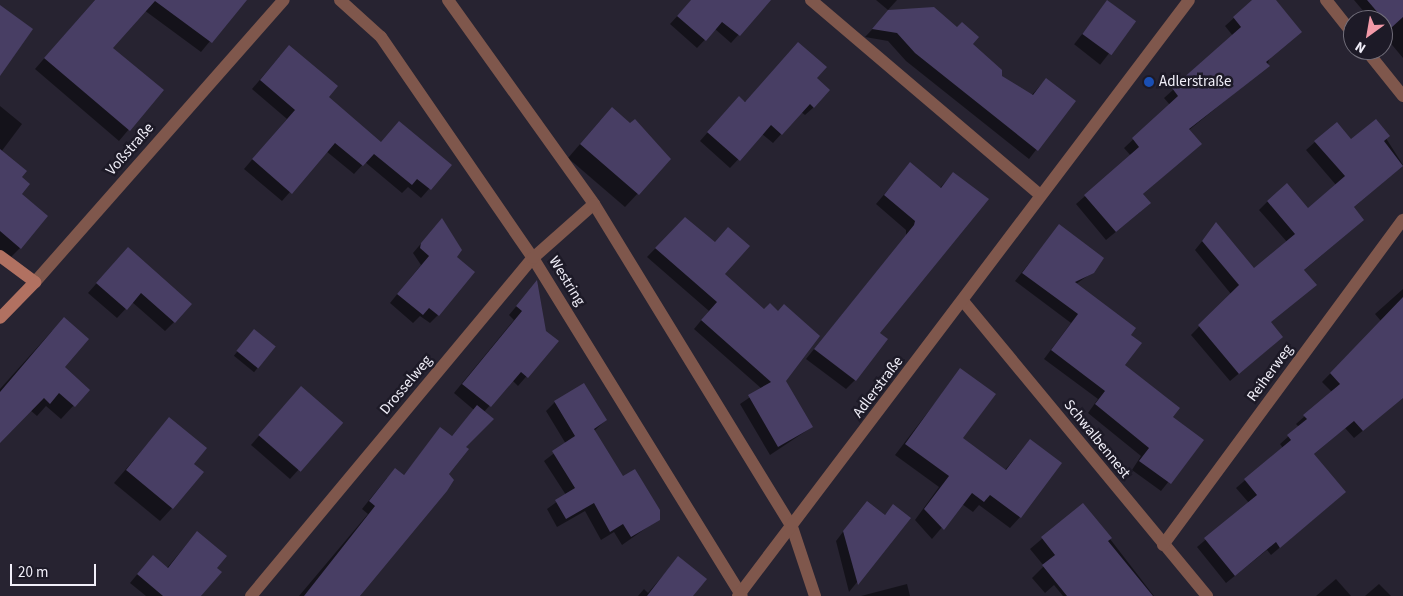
<!DOCTYPE html>
<html>
<head>
<meta charset="utf-8">
<style>
  body { margin:0 }
  #map { position:relative; width:1403px; height:596px; overflow:hidden; background:#272331; font-family:"Source Sans 3",sans-serif }
  div>[style] { position:absolute }
  [style*='--x'] { left:calc(var(--x)*1px); top:calc(var(--y)*1px); width:calc(var(--w)*1px); rotate:calc(var(--a)*1deg) }
  .shadow>* { inset:0; background:#0007; transform-origin:0 0 }
  .building>* { inset:0; background:#483e64; transform-origin:0 0 }
  .street>* { height:12px; margin:-6px; padding:0 6px; transform-origin:6px; border-radius:6px; background:#7f574c }
  .secondary>* { height:12px; margin:-6px; padding:0 6px; transform-origin:6px; border-radius:6px; background:#b17161 }
  .dots>* { width:14px; height:14px; translate:-50% -50%; box-sizing:border-box; border:2px solid #1d1a27; border-radius:50% }
  span { translate:-50% -50%; white-space:nowrap; text-align:center; line-height:1.15; -webkit-text-stroke:5px #1d1a27; paint-order:stroke }
  .poi-label { font-size:15px; color:#f1eff9 }
  .left { translate:0 -50%; text-align:left }
  .street-label { font-size:15px; color:#f1eff9 }
  .north { position:absolute; left:1343px; top:10px; width:50px; height:50px; box-sizing:border-box; background:#1d1a27; border:1px solid #726f7b; border-radius:50%; rotate:212deg; font-size:14px; font-weight:700; line-height:20px; text-align:center; color:#f1eff9 }
  .north::after { content:''; display:block; margin:auto; width:18px; height:22px; background:#f39aa8; clip-path:polygon(50% 0,100% 100%,50% 72%,0 100%) }
  .scale { position:absolute; left:10px; top:564px; width:86px; height:22px; box-sizing:border-box; border:2px solid #f1eff9; border-top:0; padding-left:6px; font-size:15px; line-height:18px; white-space:nowrap; color:#f1eff9; -webkit-text-stroke:4px #1d1a27; paint-order:stroke }
</style>
</head>
<body>
<div id="map">
  <div class="shadow">
    <i style="clip-path:polygon(95px 0,244px 0,201px 52px,144px 10px,111px 48px,162px 90px,119px 141px,35px 69px)"></i>
    <i style="clip-path:polygon(692px 0,762px 0,766px 4px,731px 43px,715px 29px,697px 48px,670px 24px)"></i>
    <i style="clip-path:polygon(876px 0,897px 0,888px 10px)"></i>
    <i style="clip-path:polygon(1254px 0,1274px 0,1268px 66px,1189px 130px,1200px 144px,1142px 195px,1140px 212px,1106px 240px,1076px 204px,1131px 156px,1124px 148px,1170px 105px,1164px 98px,1233px 36px,1225px 26px)"></i>
    <i style="clip-path:polygon(1354px 0,1403px 0,1403px 58px,1383px 34px,1383px 20px,1371px 20px)"></i>
    <i style="left:1108px;top:1px;width:33px;height:55px;rotate:38deg"></i>
    <i style="clip-path:polygon(883px 18px,971px 44px,1001px 77px,1031px 96px,1046px 79px,1074px 101px,1029px 159px,906px 61px,888px 41px,865px 37px)"></i>
    <i style="clip-path:polygon(280px 56px,381px 143px,399px 122px,450px 165px,421px 198px,408px 187px,402px 193px,365px 162px,354px 174px,326px 151px,282px 201px,244px 169px,287px 119px,252px 89px)"></i>
    <i style="clip-path:polygon(815px 78px,814px 107px,805px 115px,801px 112px,773px 143px,762px 134px,730px 168px,700px 141px,731px 106px)"></i>
    <i style="clip-path:polygon(0 106px,22px 124px,1px 152px,20px 194px,20px 248px,8px 260px,0 254px)"></i>
    <i style="clip-path:polygon(600px 121px,670px 159px,625px 207px,568px 158px)"></i>
    <i style="clip-path:polygon(1375px 121px,1403px 165px,1353px 208px,1354px 228px,1303px 271px,1270px 323px,1273px 345px,1230px 381px,1191px 335px,1231px 294px,1195px 250px,1216px 224px,1254px 270px,1287px 242px,1259px 210px,1268px 201px,1308px 209px,1336px 185px,1306px 150px,1315px 142px,1351px 140px)"></i>
    <i style="clip-path:polygon(910px 164px,940px 188px,953px 173px,855px 380px,846px 389px,806px 359px,906px 236px,906px 230px,876px 204px)"></i>
    <i style="clip-path:polygon(685px 218px,812px 427px,770px 455px,740px 404px,762px 389px,694px 329px,709px 311px,647px 257px)"></i>
    <i style="clip-path:polygon(441px 220px,455px 257px,438px 315px,430px 323px,420px 316px,413px 323px,390px 303px,421px 265px,413px 253px)"></i>
    <i style="clip-path:polygon(1059px 226px,1093px 272px,1076px 284px,1129px 335px,1124px 366px,1171px 417px,1202px 440px,1161px 491px,1132px 470px,1141px 456px,1088px 413px,1098px 399px,1044px 359px,1071px 323px,1015px 281px)"></i>
    <i style="clip-path:polygon(119px 258px,174px 322px,165px 331px,132px 302px,117px 318px,88px 293px)"></i>
    <i style="clip-path:polygon(536px 283px,545px 331px,557px 341px,518px 386px,512px 380px,484px 412px,448px 474px,360px 596px,299px 596px,368px 514px,362px 509px,387px 478px,403px 476px,441px 429px,451px 437px,474px 410px,454px 393px,514px 320px,509px 315px)"></i>
    <i style="clip-path:polygon(1403px 289px,1403px 384px,1372px 423px,1354px 438px,1345px 428px,1313px 455px,1336px 500px,1271px 555px,1267px 550px,1226px 583px,1197px 547px,1249px 503px,1236px 488px,1283px 448px,1280px 444px,1299px 427px,1296px 424px,1332px 392px,1322px 382px,1381px 321px,1375px 314px)"></i>
    <i style="clip-path:polygon(52px 331px,63px 367px,88px 390px,61px 419px,46px 406px,37px 416px,30px 410px,0 441px,0 389px)"></i>
    <i style="left:254px;top:331px;width:26px;height:32px;rotate:39deg"></i>
    <i style="clip-path:polygon(961px 369px,961px 439px,1005px 470px,1030px 440px,1020px 517px,1010px 528px,979px 505px,973px 512px,962px 504px,932px 539px,915px 520px,939px 487px,895px 455px)"></i>
    <i style="clip-path:polygon(293px 397px,341px 423px,290px 479px,251px 445px)"></i>
    <i style="clip-path:polygon(555px 402px,606px 420px,594px 431px,622px 478px,659px 519px,622px 545px,614px 532px,601px 540px,585px 511px,557px 527px,547px 509px,566px 495px,544px 461px,566px 444px,546px 411px)"></i>
    <i style="clip-path:polygon(170px 418px,192px 464px,172px 508px,160px 521px,114px 483px)"></i>
    <i style="clip-path:polygon(1083px 504px,1154px 596px,1063px 596px,1054px 585px,1045px 593px,1032px 578px,1044px 566px,1030px 549px)"></i>
    <i style="clip-path:polygon(893px 506px,909px 518px,849px 592px,836px 541px,859px 511px,884px 516px)"></i>
    <i style="clip-path:polygon(197px 532px,215px 568px,201px 596px,146px 596px,130px 583px,145px 565px,167px 568px)"></i>
    <i style="clip-path:polygon(678px 558px,691px 596px,638px 596px,644px 589px,648px 593px)"></i>
    <i style="clip-path:polygon(1336px 579px,1351px 596px,1316px 596px)"></i>
    <i style="clip-path:polygon(907px 584px,910px 596px,861px 596px)"></i>
    <i style="clip-path:polygon(1379px 584px,1391px 596px,1365px 596px)"></i>
  </div>
  <div class="building">
    <i style="clip-path:polygon(95px 0,247px 0,212px 43px,155px 1px,113px 48px,164px 90px,130px 131px,44px 58px)"></i>
    <i style="clip-path:polygon(691px 0,771px 0,740px 36px,722px 22px,706px 41px,677px 16px)"></i>
    <i style="left:1107px;top:0;width:36px;height:42px;rotate:36deg"></i>
    <i style="clip-path:polygon(1252px 0,1276px 0,1302px 32px,1266px 62px,1270px 66px,1189px 129px,1202px 144px,1143px 194px,1151px 203px,1116px 232px,1084px 195px,1139px 147px,1132px 138px,1178px 96px,1172px 88px,1241px 27px,1233px 17px)"></i>
    <i style="clip-path:polygon(1367px 0,1403px 0,1403px 17px,1391px 28px)"></i>
    <i style="clip-path:polygon(0 5px,33px 29px,0 76px)"></i>
    <i style="clip-path:polygon(934px 7px,957px 27px,962px 22px,979px 37px,973px 44px,1002px 70px,1002px 76px,1033px 95px,1046px 78px,1076px 101px,1038px 151px,915px 53px,897px 33px,872px 29px,888px 10px)"></i>
    <i style="clip-path:polygon(798px 42px,827px 67px,817px 78px,830px 90px,814px 108px,810px 104px,782px 135px,771px 125px,740px 161px,707px 132px,739px 96px,745px 102px)"></i>
    <i style="clip-path:polygon(289px 45px,338px 86px,329px 97px,381px 142px,399px 121px,452px 165px,431px 190px,417px 179px,412px 185px,374px 154px,363px 166px,335px 143px,292px 194px,252px 159px,295px 110px,260px 80px)"></i>
    <i style="clip-path:polygon(612px 107px,630px 123px,635px 119px,671px 159px,639px 195px,580px 144px)"></i>
    <i style="clip-path:polygon(1376px 119px,1390px 136px,1384px 141px,1403px 166px,1354px 207px,1364px 220px,1304px 270px,1317px 285px,1271px 322px,1283px 337px,1239px 374px,1198px 325px,1239px 285px,1202px 241px,1216px 222px,1254px 268px,1295px 234px,1267px 201px,1287px 183px,1308px 208px,1345px 176px,1314px 141px,1337px 122px,1351px 139px)"></i>
    <i style="clip-path:polygon(0 149px,27px 171px,22px 177px,30px 184px,22px 194px,48px 216px,21px 249px,0 231px)"></i>
    <i style="clip-path:polygon(910px 162px,941px 188px,953px 172px,989px 199px,880px 333px,888px 339px,856px 381px,814px 349px,914px 225px,915px 221px,884px 195px)"></i>
    <i style="clip-path:polygon(685px 217px,715px 242px,728px 227px,750px 246px,725px 274px,764px 309px,770px 303px,778px 311px,784px 304px,820px 336px,786px 381px,813px 427px,778px 447px,748px 395px,771px 382px,701px 320px,717px 302px,655px 248px)"></i>
    <i style="clip-path:polygon(442px 218px,462px 250px,457px 257px,475px 272px,439px 316px,429px 308px,423px 315px,397px 294px,429px 256px,420px 248px,421px 243px)"></i>
    <i style="clip-path:polygon(1059px 224px,1104px 258px,1094px 273px,1075px 282px,1136px 328px,1131px 335px,1142px 343px,1125px 365px,1180px 408px,1173px 417px,1204px 440px,1171px 484px,1139px 461px,1149px 448px,1095px 404px,1105px 391px,1051px 350px,1078px 314px,1022px 273px)"></i>
    <i style="clip-path:polygon(128px 247px,192px 304px,175px 323px,141px 293px,127px 310px,96px 283px)"></i>
    <i style="clip-path:polygon(537px 280px,546px 331px,559px 341px,528px 378px,521px 372px,491px 407px,462px 384px,522px 311px,516px 306px)"></i>
    <i style="clip-path:polygon(1403px 297px,1403px 398px,1363px 431px,1354px 421px,1314px 454px,1346px 492px,1280px 548px,1276px 542px,1235px 576px,1204px 538px,1257px 495px,1244px 479px,1291px 440px,1287px 435px,1307px 419px,1303px 415px,1340px 384px,1330px 373px)"></i>
    <i style="clip-path:polygon(64px 317px,89px 339px,65px 367px,90px 390px,75px 407px,59px 393px,50px 404px,44px 398px,0 443px,0 392px)"></i>
    <i style="left:254px;top:329px;width:28px;height:28px;rotate:39deg"></i>
    <i style="clip-path:polygon(960px 368px,996px 394px,963px 438px,1006px 470px,1030px 439px,1062px 463px,1021px 518px,990px 495px,984px 502px,972px 493px,944px 530px,924px 509px,949px 476px,905px 444px)"></i>
    <i style="clip-path:polygon(584px 383px,607px 420px,594px 429px,623px 476px,635px 469px,660px 510px,660px 520px,631px 537px,623px 524px,610px 532px,594px 503px,566px 519px,555px 500px,575px 488px,552px 451px,575px 436px,554px 401px)"></i>
    <i style="left:301px;top:386px;width:56px;height:65px;rotate:41deg"></i>
    <i style="clip-path:polygon(477px 405px,494px 419px,466px 447px,469px 449px,449px 474px,454px 480px,447px 491px,360px 596px,304px 596px,375px 506px,369px 501px,395px 468px,404px 475px,440px 427px,452px 436px)"></i>
    <i style="clip-path:polygon(169px 417px,207px 448px,194px 464px,204px 472px,173px 509px,126px 470px)"></i>
    <i style="clip-path:polygon(867px 501px,885px 515px,893px 504px,911px 518px,858px 585px,843px 531px)"></i>
    <i style="clip-path:polygon(1083px 503px,1112px 538px,1108px 541px,1153px 596px,1067px 596px,1042px 565px,1055px 555px,1041px 537px)"></i>
    <i style="clip-path:polygon(197px 531px,227px 556px,217px 568px,222px 572px,201px 596px,163px 596px,137px 574px,153px 555px,168px 568px)"></i>
    <i style="clip-path:polygon(678px 556px,707px 579px,693px 596px,647px 596px)"></i>
  </div>
  <div class="street">
    <i style="--x:340;--y:0;--w:55;--a:42.1"></i>
    <i style="--x:381;--y:37;--w:268;--a:55.5"></i>
    <i style="--x:533;--y:258;--w:397;--a:58.3"></i>
    <i style="--x:448;--y:0;--w:251;--a:54.4"></i>
    <i style="--x:594;--y:204;--w:379;--a:58.5"></i>
    <i style="--x:792;--y:527;--w:73;--a:71.6"></i>
    <i style="--x:811;--y:0;--w:299;--a:40.4"></i>
    <i style="--x:1326;--y:0;--w:43;--a:51.5"></i>
    <i style="--x:1366;--y:50;--w:59;--a:51.2"></i>
    <i style="--x:35;--y:282;--w:376;--a:-48.6"></i>
    <i style="--x:963;--y:301;--w:383;--a:50.4"></i>
    <i style="--x:1163;--y:545;--w:404;--a:-53.6"></i>
    <i style="--x:251;--y:596;--w:440;--a:-50.2"></i>
    <i style="--x:533;--y:258;--w:81;--a:-41.5"></i>
    <i style="--x:738;--y:596;--w:747;--a:-52.88"></i>
  </div>
  <div class="secondary">
    <i style="--x:0;--y:256;--w:44;--a:36.6"></i>
    <i style="--x:35;--y:282;--w:50;--a:134.2"></i>
  </div>
  <div class="dots">
    <i style="left:1149px;top:82px;background:#1a4fb4"></i>
  </div>
  <div class="poi-label">
    <span class="left" style="left:1159px;top:82px">Adlerstraße</span>
  </div>
  <div class="street-label">
    <span style="left:130px;top:149px;rotate:-49deg">Voßstraße</span>
    <span style="left:567px;top:281px;rotate:58deg">Westring</span>
    <span style="left:1270px;top:373px;rotate:-54deg">Reiherweg</span>
    <span style="left:406px;top:385px;rotate:-50deg">Drosselweg</span>
    <span style="left:878px;top:387px;rotate:-53deg">Adlerstraße</span>
    <span style="left:1097px;top:439px;rotate:51deg">Schwalbennest</span>
  </div>
  <div class="north">N</div>
  <div class="scale">20 m</div>
</div>
</body>
</html>
